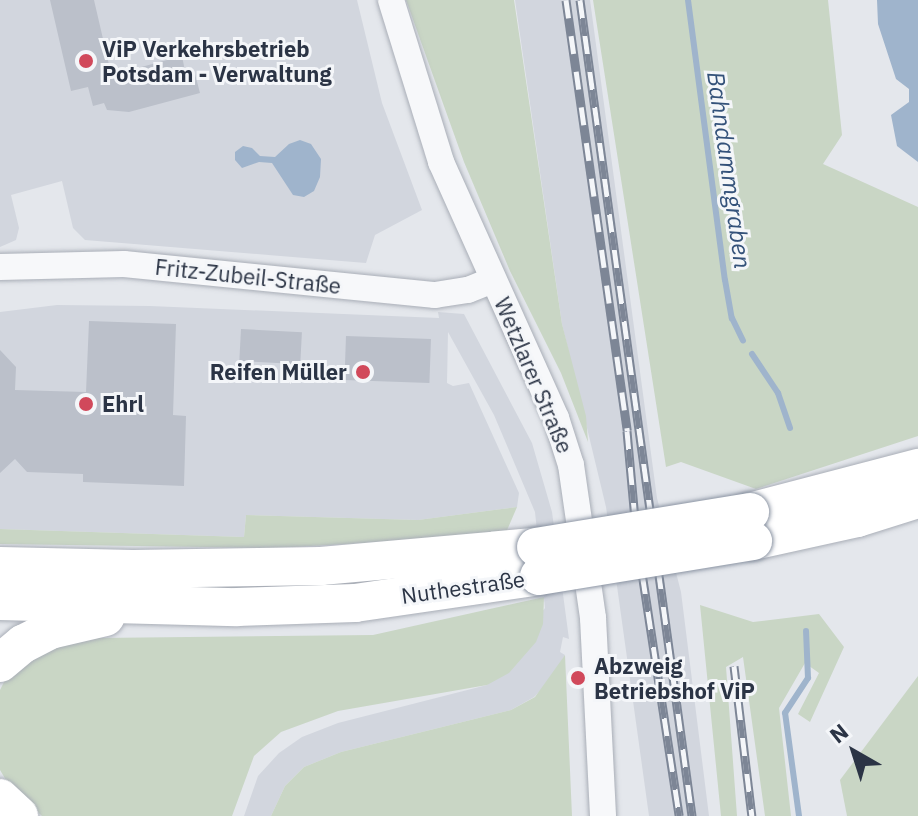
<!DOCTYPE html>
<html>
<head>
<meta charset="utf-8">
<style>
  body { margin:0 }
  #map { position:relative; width:918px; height:816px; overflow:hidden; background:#e4e7ec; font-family:"IBM Plex Sans",sans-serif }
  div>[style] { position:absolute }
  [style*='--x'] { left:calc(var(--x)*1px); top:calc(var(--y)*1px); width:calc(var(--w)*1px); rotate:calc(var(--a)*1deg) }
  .built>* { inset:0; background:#d2d6de }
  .green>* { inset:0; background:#c9d6c5 }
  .water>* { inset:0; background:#9fb4cc }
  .stream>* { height:6px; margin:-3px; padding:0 3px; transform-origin:3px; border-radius:3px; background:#9fb4cc }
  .building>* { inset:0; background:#bbc0ca; transform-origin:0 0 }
  .roads { filter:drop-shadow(0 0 2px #a9aeb7) drop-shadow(0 0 2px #a9aeb7) }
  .minor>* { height:26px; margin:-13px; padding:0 13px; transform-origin:13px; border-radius:13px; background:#f7f8fa }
  .highway>* { height:38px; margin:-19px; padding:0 19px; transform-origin:19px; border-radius:19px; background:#fff }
  .rail>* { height:9px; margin-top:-4.5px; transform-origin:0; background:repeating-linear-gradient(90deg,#f4f6f9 0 18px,#7d8696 0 36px); box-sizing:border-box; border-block:2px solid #7d8696 }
  .bridges { filter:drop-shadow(0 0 2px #8b94a3) drop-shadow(0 0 2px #8b94a3) }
  .highway-bridge>* { height:38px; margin:-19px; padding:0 19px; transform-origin:19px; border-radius:19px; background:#fff }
  .dots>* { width:22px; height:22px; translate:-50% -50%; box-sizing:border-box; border:4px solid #f4f6f9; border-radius:50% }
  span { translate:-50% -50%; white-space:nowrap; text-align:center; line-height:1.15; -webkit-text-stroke:6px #f4f6f9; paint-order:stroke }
  .poi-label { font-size:22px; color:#2b3445; font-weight:700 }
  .left { translate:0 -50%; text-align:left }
  .right { translate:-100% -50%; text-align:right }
  .street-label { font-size:22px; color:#2b3445 }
  .water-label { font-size:24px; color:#34527a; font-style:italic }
  .north { position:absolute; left:814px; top:712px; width:80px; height:80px; -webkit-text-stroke:6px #f4f6f9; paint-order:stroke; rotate:321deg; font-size:22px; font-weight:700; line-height:32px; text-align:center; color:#2b3445 }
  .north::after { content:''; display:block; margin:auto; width:28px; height:36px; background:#2b3445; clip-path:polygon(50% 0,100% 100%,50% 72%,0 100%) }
</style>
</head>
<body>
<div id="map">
  <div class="built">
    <i style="clip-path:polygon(0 0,357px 0,382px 103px,422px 210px,375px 235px,366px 263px,85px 240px,73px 228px,62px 181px,11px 195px,19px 228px,16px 240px,0 247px)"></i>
    <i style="clip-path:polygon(515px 0,590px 0,657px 498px,681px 592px,709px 816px,649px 816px,606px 507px,562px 324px)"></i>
    <i style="clip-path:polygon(57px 305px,150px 306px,439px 318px,438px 312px,464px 314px,532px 443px,552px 512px,569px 639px,563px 637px,560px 652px,565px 655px,548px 683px,534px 697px,511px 710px,341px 752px,304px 767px,285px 786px,271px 816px,244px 816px,258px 776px,279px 753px,302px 737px,338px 723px,487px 685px,545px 608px,535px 512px,494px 415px,448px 332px,447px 383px,453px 386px,469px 383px,519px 493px,517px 507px,418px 520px,246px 515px,244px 537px,0 529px,0 312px)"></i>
  </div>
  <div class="green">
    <i style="clip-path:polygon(406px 0,514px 0,562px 324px,586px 416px,588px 442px,561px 373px,510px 271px,464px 162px)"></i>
    <i style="clip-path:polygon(593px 0,828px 0,842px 135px,823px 164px,918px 207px,918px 436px,756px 489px,681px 462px,666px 467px)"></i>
    <i style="clip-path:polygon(517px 507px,505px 535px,275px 548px,0 544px,0 529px,244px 537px,246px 515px,418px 520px)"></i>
    <i style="clip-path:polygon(544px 597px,543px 624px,536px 642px,509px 673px,487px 685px,338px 711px,281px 732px,254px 756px,232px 816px,42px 816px,9px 785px,0 770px,0 690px,6px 678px,37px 652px,98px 638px,373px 635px)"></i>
    <i style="clip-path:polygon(700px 605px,753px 622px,819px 614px,844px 647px,810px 722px,798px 714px,819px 673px,805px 663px,779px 708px,791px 816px,765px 816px,743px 657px,726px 667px,737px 816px,721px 816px)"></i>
    <i style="clip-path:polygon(565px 655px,572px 816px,271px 816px,285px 786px,304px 767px,341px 752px,511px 710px,535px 697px)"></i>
    <i style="clip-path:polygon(918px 676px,918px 816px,847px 816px,840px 780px)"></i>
  </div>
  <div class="water">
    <i style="clip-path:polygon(877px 0,918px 0,918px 162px,897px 146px,891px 115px,909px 102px,909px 89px,896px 79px,878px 24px)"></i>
    <i style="clip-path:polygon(300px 140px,311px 144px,321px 159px,320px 177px,314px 191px,304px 197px,293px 195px,272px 163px,259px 162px,242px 168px,235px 160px,235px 152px,243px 146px,252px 148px,260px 156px,275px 157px,289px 144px)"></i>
  </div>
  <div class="stream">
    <i style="--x:688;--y:0;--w:282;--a:82.5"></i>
    <i style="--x:725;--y:280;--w:39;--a:80"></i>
    <i style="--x:732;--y:318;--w:25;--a:64"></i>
    <i style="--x:752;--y:354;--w:47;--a:56.3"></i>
    <i style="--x:778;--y:393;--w:37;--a:71"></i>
    <i style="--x:799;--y:816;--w:104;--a:-97.7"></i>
    <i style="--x:785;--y:713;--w:42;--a:-56.7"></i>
    <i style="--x:808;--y:678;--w:47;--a:-92.4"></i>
  </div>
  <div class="building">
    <i style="clip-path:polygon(50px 0,94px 0,110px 69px,118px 67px,119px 73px,182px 56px,186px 76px,195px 74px,200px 93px,129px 112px,107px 110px,104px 103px,93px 106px,88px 87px,71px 91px)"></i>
    <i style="clip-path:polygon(89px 321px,176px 324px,173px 415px,186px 416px,184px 486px,83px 482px,83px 474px,27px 472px,15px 459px,0 473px,0 350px,16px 367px,15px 390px,86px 392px)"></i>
    <i style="left:241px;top:329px;width:61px;height:32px;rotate:3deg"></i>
    <i style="left:346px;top:336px;width:85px;height:44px;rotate:2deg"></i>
  </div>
  <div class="roads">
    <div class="minor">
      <i style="--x:391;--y:0;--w:170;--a:72.8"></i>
      <i style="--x:441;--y:162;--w:281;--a:65.8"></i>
      <i style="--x:556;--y:418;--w:49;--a:72.3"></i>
      <i style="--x:571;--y:465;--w:155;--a:81.8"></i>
      <i style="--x:593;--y:618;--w:198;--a:87.1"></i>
      <i style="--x:0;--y:267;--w:124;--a:-1.4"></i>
      <i style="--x:124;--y:264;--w:313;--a:5.7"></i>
      <i style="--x:435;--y:295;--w:33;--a:-9"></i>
      <i style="--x:468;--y:290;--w:27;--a:-22"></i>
    </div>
    <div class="highway">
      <i style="--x:750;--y:512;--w:174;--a:-14.7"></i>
      <i style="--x:753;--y:541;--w:107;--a:-12.5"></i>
      <i style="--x:857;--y:518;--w:64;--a:-17.3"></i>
      <i style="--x:0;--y:566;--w:133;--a:1.3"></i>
      <i style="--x:133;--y:569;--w:188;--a:-0.9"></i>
      <i style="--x:321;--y:566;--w:216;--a:-5.1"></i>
      <i style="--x:0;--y:601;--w:237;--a:1.5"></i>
      <i style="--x:237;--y:607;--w:118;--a:-1.9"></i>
      <i style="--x:355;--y:603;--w:186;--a:-8.3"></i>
      <i style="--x:0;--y:663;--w:30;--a:-40"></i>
      <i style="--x:23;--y:644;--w:30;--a:-27"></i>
      <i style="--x:50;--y:630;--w:57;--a:-13.3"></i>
      <i style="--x:0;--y:798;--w:26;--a:43"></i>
    </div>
  </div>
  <div class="rail">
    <i style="--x:566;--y:0;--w:435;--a:81.9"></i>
    <i style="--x:627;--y:431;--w:109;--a:84.8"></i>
    <i style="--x:637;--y:540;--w:279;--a:81.3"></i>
    <i style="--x:580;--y:0;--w:824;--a:82.18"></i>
    <i style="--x:734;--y:666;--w:151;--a:83.2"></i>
  </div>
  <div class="bridges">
    <div class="highway-bridge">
      <i style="--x:536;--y:547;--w:217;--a:-9.3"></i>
      <i style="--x:539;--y:576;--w:217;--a:-9.3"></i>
    </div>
  </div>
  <div class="dots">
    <i style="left:86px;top:61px;background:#d1495b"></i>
    <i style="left:363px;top:372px;background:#d1495b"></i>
    <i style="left:86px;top:404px;background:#d1495b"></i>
    <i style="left:578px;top:678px;background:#d1495b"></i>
  </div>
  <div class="poi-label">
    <span class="left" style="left:102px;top:61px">ViP Verkehrsbetrieb<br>Potsdam - Verwaltung</span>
    <span class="right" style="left:347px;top:372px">Reifen Müller</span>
    <span class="left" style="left:102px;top:404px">Ehrl</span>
    <span class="left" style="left:594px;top:678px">Abzweig<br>Betriebshof ViP</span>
  </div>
  <div class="street-label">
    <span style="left:248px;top:276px;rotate:6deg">Fritz-Zubeil-Straße</span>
    <span style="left:534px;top:375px;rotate:67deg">Wetzlarer Straße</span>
    <span style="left:463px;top:587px;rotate:-8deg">Nuthestraße</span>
  </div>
  <div class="water-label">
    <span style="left:729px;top:170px;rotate:82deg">Bahndammgraben</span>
  </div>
  <div class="north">N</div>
</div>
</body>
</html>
